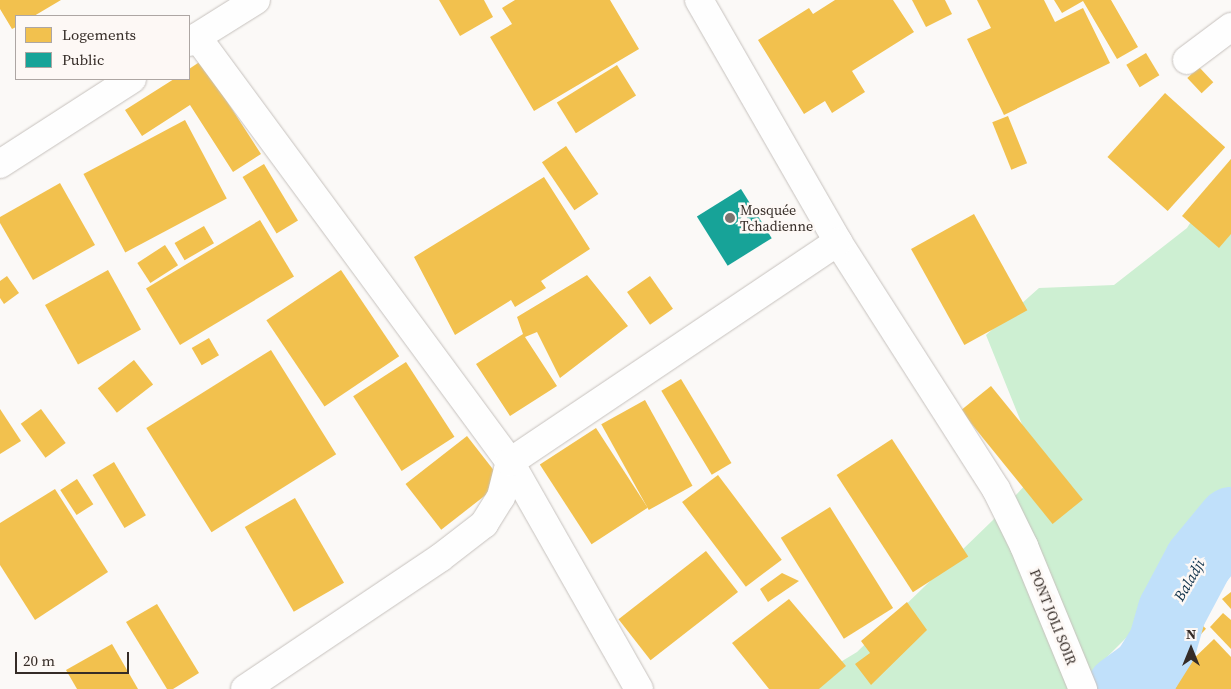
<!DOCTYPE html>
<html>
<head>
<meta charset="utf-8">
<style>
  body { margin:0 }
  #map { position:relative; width:1231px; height:689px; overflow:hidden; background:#fbf9f7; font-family:"Source Serif 4",serif }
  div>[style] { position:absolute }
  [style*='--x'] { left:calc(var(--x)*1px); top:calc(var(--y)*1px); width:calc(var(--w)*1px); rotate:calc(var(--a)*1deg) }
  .green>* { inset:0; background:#cdefd2 }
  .homes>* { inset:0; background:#f2c14e; transform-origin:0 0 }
  .public>* { inset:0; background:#17a398; transform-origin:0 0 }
  .river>* { height:69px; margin:-34.5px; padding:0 34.5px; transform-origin:34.5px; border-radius:34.5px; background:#c0e0fa }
  .roads { filter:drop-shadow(0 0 1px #c6c1bd) drop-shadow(0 0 1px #c6c1bd) }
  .minor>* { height:28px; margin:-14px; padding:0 14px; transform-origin:14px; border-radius:14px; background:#fefefe }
  .dots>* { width:14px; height:14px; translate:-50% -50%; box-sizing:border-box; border:2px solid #fdf8f5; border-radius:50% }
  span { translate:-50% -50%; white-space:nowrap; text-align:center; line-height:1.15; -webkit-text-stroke:5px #fdf8f5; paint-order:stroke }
  .poi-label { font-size:14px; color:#352c27 }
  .left { translate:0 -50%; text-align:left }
  .street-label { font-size:14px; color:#352c27 }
  .water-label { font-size:15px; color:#0d3049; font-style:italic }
  .legend { position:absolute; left:15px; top:15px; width:175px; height:65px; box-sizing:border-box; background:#fdf8f5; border:1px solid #ada6a3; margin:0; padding:6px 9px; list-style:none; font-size:15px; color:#352c27 }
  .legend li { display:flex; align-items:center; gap:10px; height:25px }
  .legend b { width:25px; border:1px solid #ada6a3 }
  .north { position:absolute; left:1166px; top:624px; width:50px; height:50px; -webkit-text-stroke:4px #fdf8f5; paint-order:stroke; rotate:0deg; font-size:14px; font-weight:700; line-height:20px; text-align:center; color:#352c27 }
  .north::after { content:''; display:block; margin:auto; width:18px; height:22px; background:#352c27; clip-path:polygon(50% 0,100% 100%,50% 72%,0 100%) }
  .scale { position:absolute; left:15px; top:652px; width:114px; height:22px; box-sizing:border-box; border:2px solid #352c27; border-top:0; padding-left:6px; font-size:15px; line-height:18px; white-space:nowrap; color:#352c27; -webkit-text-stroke:4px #fdf8f5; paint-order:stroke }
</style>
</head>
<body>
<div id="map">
  <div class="green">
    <i style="clip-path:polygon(1231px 159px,1231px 534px,1226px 531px,1191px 557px,1136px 628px,1075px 689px,796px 689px,857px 652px,993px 520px,1040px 469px,986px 335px,1039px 288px,1114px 285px,1187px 228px)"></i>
  </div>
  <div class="homes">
    <i style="clip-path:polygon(0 0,61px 0,34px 16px,16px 16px,16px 27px,12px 29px,0 9px)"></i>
    <i style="clip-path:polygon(439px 0,484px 0,493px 17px,460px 36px)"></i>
    <i style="clip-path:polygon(515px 0,610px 0,639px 49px,534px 111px,490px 37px,512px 24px,502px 8px)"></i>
    <i style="clip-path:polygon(835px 0,893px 0,914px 32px,852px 71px,865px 92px,832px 113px,825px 101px,804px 114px,758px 40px,809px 8px,813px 14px)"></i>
    <i style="clip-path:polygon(912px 0,945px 0,952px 14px,926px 27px)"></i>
    <i style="clip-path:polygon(977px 0,1044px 0,1055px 22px,1083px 8px,1110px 63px,1004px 115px,967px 39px,991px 28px)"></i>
    <i style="clip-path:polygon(1054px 0,1111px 0,1138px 47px,1117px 59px,1083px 1px,1062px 13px)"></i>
    <i style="left:1146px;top:53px;width:26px;height:23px;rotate:59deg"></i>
    <i style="clip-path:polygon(201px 61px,261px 154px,233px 172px,190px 105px,142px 136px,125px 110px,174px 79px,189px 79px,189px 69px)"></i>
    <i style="left:617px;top:65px;width:36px;height:71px;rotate:58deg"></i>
    <i style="left:1199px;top:67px;width:21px;height:16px;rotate:47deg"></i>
    <i style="left:1165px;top:93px;width:81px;height:86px;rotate:42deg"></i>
    <i style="left:1008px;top:116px;width:51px;height:17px;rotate:68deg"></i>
    <i style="left:185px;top:120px;width:89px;height:115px;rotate:62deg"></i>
    <i style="left:566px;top:146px;width:58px;height:29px;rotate:56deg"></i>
    <i style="clip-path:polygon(1231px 159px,1231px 234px,1219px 248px,1182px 216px)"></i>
    <i style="left:264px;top:164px;width:66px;height:25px;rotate:59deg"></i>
    <i style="clip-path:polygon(544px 177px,590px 249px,541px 281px,546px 288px,515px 307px,511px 300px,455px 335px,414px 257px)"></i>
    <i style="clip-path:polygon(60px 183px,95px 245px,33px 280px,0 223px,0 217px)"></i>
    <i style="left:974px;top:214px;width:110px;height:72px;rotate:61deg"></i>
    <i style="left:260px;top:220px;width:66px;height:133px;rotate:59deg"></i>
    <i style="left:204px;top:226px;width:20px;height:34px;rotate:60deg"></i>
    <i style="left:165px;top:245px;width:24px;height:33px;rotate:57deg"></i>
    <i style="left:108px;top:270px;width:68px;height:72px;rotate:61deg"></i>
    <i style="left:341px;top:270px;width:104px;height:90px;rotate:56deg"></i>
    <i style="clip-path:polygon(587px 275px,628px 326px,560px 378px,537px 332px,525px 337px,557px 386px,510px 416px,476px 364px,523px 334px,517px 317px)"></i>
    <i style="clip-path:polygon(7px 276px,19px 293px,4px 304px,0 298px,0 281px)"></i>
    <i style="left:650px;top:276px;width:40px;height:28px;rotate:55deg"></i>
    <i style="left:209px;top:338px;width:20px;height:20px;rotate:60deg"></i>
    <i style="left:271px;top:350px;width:123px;height:147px;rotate:58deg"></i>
    <i style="left:134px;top:360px;width:31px;height:46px;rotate:52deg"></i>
    <i style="left:406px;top:362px;width:89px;height:63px;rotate:57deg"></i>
    <i style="left:681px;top:379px;width:98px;height:23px;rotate:59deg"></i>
    <i style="left:991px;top:386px;width:146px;height:39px;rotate:51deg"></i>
    <i style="left:645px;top:400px;width:98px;height:50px;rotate:61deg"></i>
    <i style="clip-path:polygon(0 409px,21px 441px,0 454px)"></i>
    <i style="left:41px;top:409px;width:42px;height:25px;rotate:54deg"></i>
    <i style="left:596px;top:428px;width:95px;height:67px;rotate:57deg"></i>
    <i style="left:467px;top:436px;width:58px;height:78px;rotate:52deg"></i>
    <i style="left:892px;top:439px;width:140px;height:66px;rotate:57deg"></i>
    <i style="left:114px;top:462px;width:62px;height:25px;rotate:59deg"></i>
    <i style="left:718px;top:475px;width:106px;height:45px;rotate:53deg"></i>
    <i style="left:77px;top:479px;width:30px;height:20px;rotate:57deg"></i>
    <i style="clip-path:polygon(55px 489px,108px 572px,35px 620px,0 565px,0 523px)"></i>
    <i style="left:295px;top:498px;width:98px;height:58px;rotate:60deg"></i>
    <i style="left:830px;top:507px;width:119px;height:58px;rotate:58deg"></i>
    <i style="left:706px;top:551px;width:52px;height:111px;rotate:52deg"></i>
    <i style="clip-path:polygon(782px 573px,799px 581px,768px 602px,760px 589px)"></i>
    <i style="clip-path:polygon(1231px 592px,1231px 609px,1222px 599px)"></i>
    <i style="clip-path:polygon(789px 599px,846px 666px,819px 689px,769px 689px,732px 643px)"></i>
    <i style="clip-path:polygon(907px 602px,927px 630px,871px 685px,855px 664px,870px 653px,861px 641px)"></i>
    <i style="clip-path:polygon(157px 604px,199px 673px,173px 689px,167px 689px,126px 622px)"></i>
    <i style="left:1187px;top:611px;width:26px;height:53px;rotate:43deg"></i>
    <i style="clip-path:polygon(1223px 613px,1231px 620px,1231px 649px,1210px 627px)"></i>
    <i style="clip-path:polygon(1214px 639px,1231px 657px,1231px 689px,1162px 689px)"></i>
    <i style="clip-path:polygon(112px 644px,138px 689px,77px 689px,66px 670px)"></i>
  </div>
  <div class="public">
    <i style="left:741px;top:189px;width:58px;height:52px;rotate:58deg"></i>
  </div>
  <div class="river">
    <i style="--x:1120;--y:689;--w:31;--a:-36"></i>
    <i style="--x:1145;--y:671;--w:32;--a:-58"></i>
    <i style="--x:1162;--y:644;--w:35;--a:-74"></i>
    <i style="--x:1172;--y:610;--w:55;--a:-62"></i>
    <i style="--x:1198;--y:561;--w:52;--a:-50.5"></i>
  </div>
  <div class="roads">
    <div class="minor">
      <i style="--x:699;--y:0;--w:279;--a:60.1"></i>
      <i style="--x:838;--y:242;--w:293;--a:57.4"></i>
      <i style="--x:996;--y:489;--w:64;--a:63.8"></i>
      <i style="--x:1024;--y:546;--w:155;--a:67.6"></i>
      <i style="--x:197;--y:37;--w:528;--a:53.63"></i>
      <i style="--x:510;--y:462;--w:261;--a:60.4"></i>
      <i style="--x:189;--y:42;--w:79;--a:-32.1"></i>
      <i style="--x:1187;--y:60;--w:55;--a:-36.9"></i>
      <i style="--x:0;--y:164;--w:157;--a:-32.8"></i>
      <i style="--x:245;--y:689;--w:235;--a:-33.9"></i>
      <i style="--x:440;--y:558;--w:56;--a:-37.7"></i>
      <i style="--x:484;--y:524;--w:32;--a:-58"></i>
      <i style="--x:501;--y:497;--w:36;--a:-76"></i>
      <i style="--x:510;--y:462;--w:395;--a:-33.9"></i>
    </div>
  </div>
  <div class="dots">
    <i style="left:730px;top:218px;background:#7a7470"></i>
  </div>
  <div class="poi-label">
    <span class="left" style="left:740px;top:218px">Mosquée<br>Tchadienne</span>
  </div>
  <div class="street-label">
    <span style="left:1053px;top:617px;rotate:68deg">PONT JOLI SOIR</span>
  </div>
  <div class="water-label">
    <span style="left:1189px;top:580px;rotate:-60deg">Baladji</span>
  </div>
  <ul class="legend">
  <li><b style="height:14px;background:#f2c14e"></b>Logements</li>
  <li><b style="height:14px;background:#17a398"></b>Public</li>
  </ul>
  <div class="north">N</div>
  <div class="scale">20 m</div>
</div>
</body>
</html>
